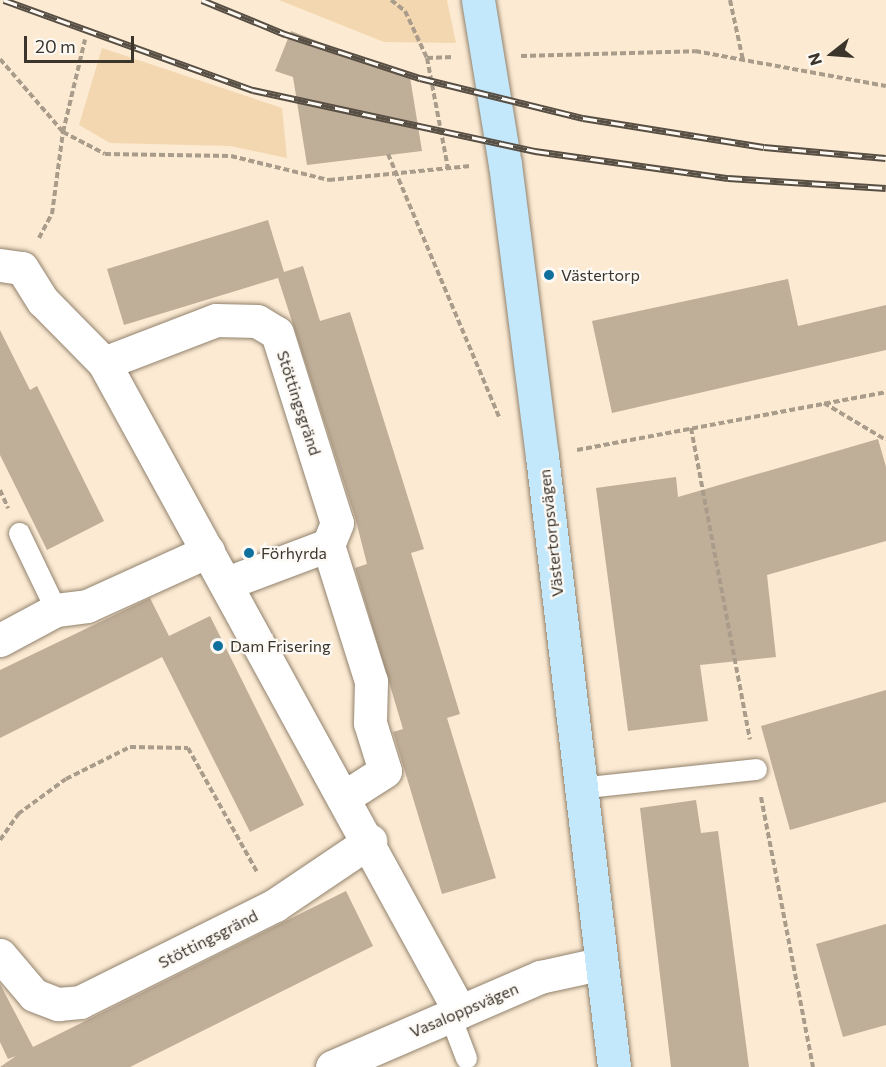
<!DOCTYPE html>
<html>
<head>
<meta charset="utf-8">
<style>
  body { margin:0 }
  #map { position:relative; width:886px; height:1067px; overflow:hidden; background:#fcead3; font-family:Commissioner,sans-serif }
  div>[style] { position:absolute }
  [style*='--x'] { left:calc(var(--x)*1px); top:calc(var(--y)*1px); width:calc(var(--w)*1px); rotate:calc(var(--a)*1deg) }
  .green>* { inset:0; background:#f3d7b0 }
  .building>* { inset:0; background:#bfae98 }
  .path>* { height:4px; margin-top:-2px; transform-origin:0; background:repeating-linear-gradient(90deg,#a99c8b 0 6px,transparent 0 9px) }
  .roads { filter:drop-shadow(0 0 2px #91826d) drop-shadow(0 0 2px #91826d) }
  .lane>* { height:21px; margin:-10.5px; padding:0 10.5px; transform-origin:10.5px; border-radius:10.5px; background:#fff }
  .street>* { height:33px; margin:-16.5px; padding:0 16.5px; transform-origin:16.5px; border-radius:16.5px; background:#fff }
  .secondary>* { height:33px; margin:-16.5px; padding:0 16.5px; transform-origin:16.5px; border-radius:16.5px; background:#c4e8fb }
  .rail>* { height:7px; margin-top:-3.5px; transform-origin:0; background:repeating-linear-gradient(90deg,#fdfaf5 0 14px,#574f44 0 28px); box-sizing:border-box; border-block:2px solid #574f44 }
  .dots>* { width:16px; height:16px; translate:-50% -50%; box-sizing:border-box; border:3px solid #fdfaf5; border-radius:50% }
  span { translate:-50% -50%; white-space:nowrap; text-align:center; line-height:1.15; -webkit-text-stroke:4.5px #fdfaf5; paint-order:stroke }
  .poi-label { font-size:16px; color:#3c352c }
  .left { translate:0 -50%; text-align:left }
  .street-label { font-size:16px; color:#3c352c }
  .north { position:absolute; left:802px; top:24px; width:60px; height:60px; -webkit-text-stroke:4px #fdfaf5; paint-order:stroke; rotate:253deg; font-size:16px; font-weight:700; line-height:24px; text-align:center; color:#3c352c }
  .north::after { content:''; display:block; margin:auto; width:21px; height:27px; background:#3c352c; clip-path:polygon(50% 0,100% 100%,50% 72%,0 100%) }
  .scale { position:absolute; left:24px; top:36px; width:110px; height:27px; box-sizing:border-box; border:3px solid #3c352c; border-top:0; padding-left:8px; font-size:18px; line-height:21px; white-space:nowrap; color:#3c352c; -webkit-text-stroke:4px #fdfaf5; paint-order:stroke }
</style>
</head>
<body>
<div id="map">
  <div class="green">
    <i style="clip-path:polygon(279px 0,447px 0,456px 43px,384px 42px)"></i>
    <i style="clip-path:polygon(102px 48px,282px 108px,287px 158px,230px 146px,110px 143px,79px 125px)"></i>
  </div>
  <div class="building">
    <i style="clip-path:polygon(291px 31px,410px 77px,422px 151px,307px 165px,293px 77px,275px 71px)"></i>
    <i style="clip-path:polygon(268px 220px,284px 272px,303px 266px,320px 321px,350px 312px,424px 549px,411px 553px,460px 714px,447px 718px,496px 878px,442px 894px,393px 732px,403px 729px,355px 568px,367px 564px,355px 517px,278px 278px,124px 325px,107px 269px)"></i>
    <i style="clip-path:polygon(788px 279px,798px 326px,886px 305px,886px 350px,612px 413px,592px 321px)"></i>
    <i style="clip-path:polygon(0 330px,30px 390px,37px 386px,104px 521px,47px 550px,0 455px)"></i>
    <i style="clip-path:polygon(878px 439px,886px 467px,886px 541px,767px 575px,776px 657px,700px 665px,708px 721px,628px 731px,596px 488px,676px 477px,678px 497px)"></i>
    <i style="clip-path:polygon(150px 598px,169px 636px,210px 616px,304px 805px,250px 832px,162px 657px,0 738px,0 670px)"></i>
    <i style="clip-path:polygon(886px 690px,886px 802px,790px 830px,761px 726px)"></i>
    <i style="clip-path:polygon(696px 800px,701px 833px,718px 831px,749px 1067px,671px 1067px,640px 808px)"></i>
    <i style="clip-path:polygon(346px 891px,373px 946px,130px 1067px,0 1067px,16px 1056px,8px 1059px,0 1042px,0 984px,33px 1047px)"></i>
    <i style="clip-path:polygon(886px 924px,886px 1025px,843px 1037px,816px 944px)"></i>
  </div>
  <div class="path">
    <i style="--x:391;--y:0;--w:18;--a:38"></i>
    <i style="--x:405;--y:11;--w:52;--a:64.9"></i>
    <i style="--x:427;--y:58;--w:27;--a:-2"></i>
    <i style="--x:730;--y:0;--w:61;--a:77.8"></i>
    <i style="--x:521;--y:56;--w:174;--a:-1.6"></i>
    <i style="--x:695;--y:51;--w:194;--a:10.4"></i>
    <i style="--x:427;--y:58;--w:112;--a:79.2"></i>
    <i style="--x:0;--y:59;--w:96;--a:49.2"></i>
    <i style="--x:63;--y:132;--w:47;--a:27.6"></i>
    <i style="--x:105;--y:154;--w:126;--a:0.9"></i>
    <i style="--x:231;--y:156;--w:101;--a:13.8"></i>
    <i style="--x:329;--y:180;--w:142;--a:-5.7"></i>
    <i style="--x:388;--y:154;--w:288;--a:67.1"></i>
    <i style="--x:39;--y:238;--w:27;--a:-62"></i>
    <i style="--x:52;--y:214;--w:83;--a:-82.4"></i>
    <i style="--x:63;--y:132;--w:95;--a:-76.6"></i>
    <i style="--x:824;--y:403;--w:72;--a:30.8"></i>
    <i style="--x:691;--y:428;--w:317;--a:79.3"></i>
    <i style="--x:577;--y:450;--w:314;--a:-10.6"></i>
    <i style="--x:0;--y:490;--w:20;--a:66"></i>
    <i style="--x:761;--y:797;--w:275;--a:79.1"></i>
    <i style="--x:0;--y:840;--w:32;--a:-55"></i>
    <i style="--x:18;--y:814;--w:59;--a:-36.1"></i>
    <i style="--x:66;--y:779;--w:72;--a:-26.6"></i>
    <i style="--x:130;--y:747;--w:58;--a:1"></i>
    <i style="--x:188;--y:748;--w:144;--a:60.9"></i>
  </div>
  <div class="roads">
    <div class="lane">
      <i style="--x:19;--y:533;--w:85;--a:64.3"></i>
      <i style="--x:578;--y:788;--w:179;--a:-6.1"></i>
      <i style="--x:450;--y:1016;--w:45;--a:69.1"></i>
    </div>
    <div class="street">
      <i style="--x:0;--y:265;--w:22;--a:8"></i>
      <i style="--x:22;--y:268;--w:39;--a:58"></i>
      <i style="--x:43;--y:301;--w:87;--a:45.5"></i>
      <i style="--x:104;--y:363;--w:740;--a:61.25"></i>
      <i style="--x:104;--y:363;--w:120;--a:-21"></i>
      <i style="--x:216;--y:320;--w:41;--a:1.4"></i>
      <i style="--x:257;--y:321;--w:23;--a:31"></i>
      <i style="--x:277;--y:333;--w:199;--a:72.5"></i>
      <i style="--x:337;--y:523;--w:24;--a:112"></i>
      <i style="--x:328;--y:545;--w:108;--a:159.4"></i>
      <i style="--x:328;--y:545;--w:143;--a:72.5"></i>
      <i style="--x:371;--y:681;--w:42;--a:91.4"></i>
      <i style="--x:370;--y:723;--w:50;--a:72.6"></i>
      <i style="--x:385;--y:771;--w:50;--a:147.3"></i>
      <i style="--x:0;--y:640;--w:64;--a:-28.2"></i>
      <i style="--x:56;--y:610;--w:31;--a:-7"></i>
      <i style="--x:87;--y:606;--w:133;--a:-24.4"></i>
      <i style="--x:0;--y:955;--w:52;--a:49.6"></i>
      <i style="--x:34;--y:995;--w:26;--a:21"></i>
      <i style="--x:58;--y:1004;--w:22;--a:-5"></i>
      <i style="--x:80;--y:1002;--w:218;--a:-26.4"></i>
      <i style="--x:275;--y:905;--w:115;--a:-34"></i>
      <i style="--x:332;--y:1067;--w:227;--a:-23.4"></i>
      <i style="--x:540;--y:977;--w:60;--a:-12.4"></i>
    </div>
    <div class="secondary">
      <i style="--x:478;--y:0;--w:166;--a:80.7"></i>
      <i style="--x:505;--y:164;--w:294;--a:82.8"></i>
      <i style="--x:542;--y:456;--w:615;--a:83.28"></i>
    </div>
  </div>
  <div class="rail">
    <i style="--x:4;--y:0;--w:265;--a:19.9"></i>
    <i style="--x:253;--y:90;--w:289;--a:12.2"></i>
    <i style="--x:535;--y:151;--w:195;--a:8"></i>
    <i style="--x:728;--y:178;--w:158;--a:3.6"></i>
    <i style="--x:202;--y:0;--w:90;--a:22.3"></i>
    <i style="--x:285;--y:34;--w:142;--a:18.1"></i>
    <i style="--x:420;--y:78;--w:168;--a:13.8"></i>
    <i style="--x:583;--y:118;--w:183;--a:9.1"></i>
    <i style="--x:764;--y:147;--w:122;--a:5.2"></i>
  </div>
  <div class="dots">
    <i style="left:549px;top:275px;background:#0f709e"></i>
    <i style="left:249px;top:553px;background:#0f709e"></i>
    <i style="left:218px;top:646px;background:#0f709e"></i>
  </div>
  <div class="poi-label">
    <span class="left" style="left:561px;top:275px">Västertorp</span>
    <span class="left" style="left:261px;top:553px">Förhyrda</span>
    <span class="left" style="left:230px;top:646px">Dam Frisering</span>
  </div>
  <div class="street-label">
    <span style="left:299px;top:403px;rotate:72deg">Stöttingsgränd</span>
    <span style="left:551px;top:533px;rotate:-96deg">Västertorpsvägen</span>
    <span style="left:208px;top:939px;rotate:-27deg">Stöttingsgränd</span>
    <span style="left:464px;top:1010px;rotate:-23deg">Vasaloppsvägen</span>
  </div>
  <div class="north">N</div>
  <div class="scale">20 m</div>
</div>
</body>
</html>
